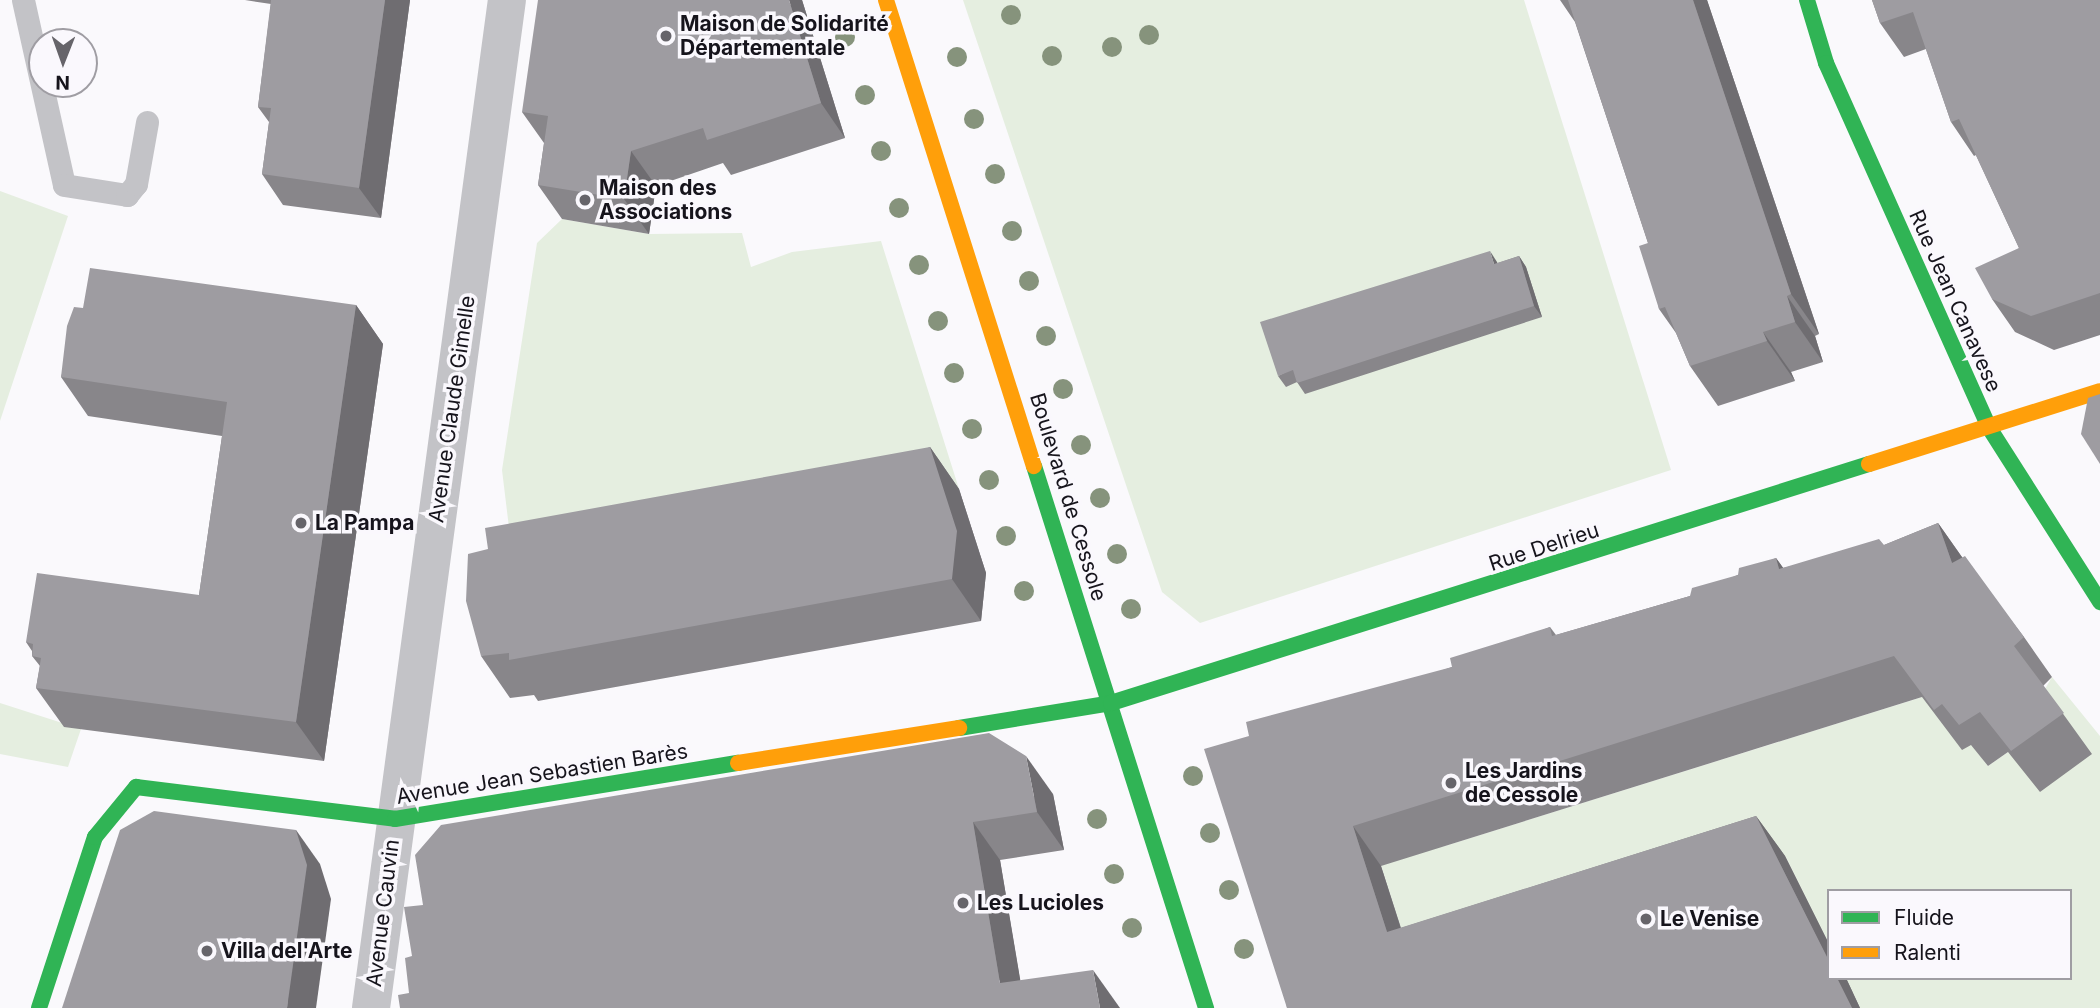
<!DOCTYPE html>
<html>
<head>
<meta charset="utf-8">
<style>
  body { margin:0 }
  #map { position:relative; width:2100px; height:1008px; overflow:hidden; background:#faf9fc; font-family:Inter,sans-serif }
  div>[style] { position:absolute }
  [style*='--x'] { left:calc(var(--x)*1px); top:calc(var(--y)*1px); width:calc(var(--w)*1px); rotate:calc(var(--a)*1deg) }
  .green>* { inset:0; background:#e5eee0 }
  .lane>* { height:23px; margin:-11.5px; padding:0 11.5px; transform-origin:11.5px; border-radius:11.5px; background:#c3c3c7 }
  .street>* { height:38px; margin:-19px; padding:0 19px; transform-origin:19px; border-radius:19px; background:#c3c3c7 }
  .fast>* { height:16px; margin:-8px; padding:0 8px; transform-origin:8px; border-radius:8px; background:#30b455 }
  .slow>* { height:16px; margin:-8px; padding:0 8px; transform-origin:8px; border-radius:8px; background:#ff9f0a }
  .trees>* { width:20px; height:20px; margin:-10px; border-radius:50%; background:#86937c }
  .wall>* { inset:0; background:#88868a }
  .shaded-wall>* { inset:0; background:#6f6d71 }
  .building>* { inset:0; background:#9e9ca1 }
  .dots>* { width:19px; height:19px; translate:-50% -50%; box-sizing:border-box; border:4px solid #faf8fd; border-radius:50% }
  span { translate:-50% -50%; white-space:nowrap; text-align:center; line-height:1.15; -webkit-text-stroke:7px #faf8fd; paint-order:stroke }
  .poi-label { font-size:21px; color:#16141c; font-weight:700 }
  .left { translate:0 -50%; text-align:left }
  .street-label { font-size:21px; color:#16141c }
  .legend { position:absolute; left:1827px; top:889px; width:245px; height:91px; box-sizing:border-box; background:#faf8fd; border:2px solid #9f9da3; margin:0; padding:9px 12px; list-style:none; font-size:21px; color:#16141c }
  .legend li { display:flex; align-items:center; gap:14px; height:35px }
  .legend b { width:35px; border:2px solid #9f9da3 }
  .north { position:absolute; left:28px; top:28px; width:70px; height:70px; box-sizing:border-box; background:#faf8fd; border:2px solid #9f9da3; border-radius:50%; rotate:181deg; font-size:19px; font-weight:700; line-height:28px; text-align:center; color:#16141c }
  .north::after { content:''; display:block; margin:auto; width:24px; height:32px; background:#66646a; clip-path:polygon(50% 0,100% 100%,50% 72%,0 100%) }
</style>
</head>
<body>
<div id="map">
  <div class="green">
    <i style="clip-path:polygon(963px 0,1524px 0,1671px 470px,1200px 623px,1162px 592px)"></i>
    <i style="clip-path:polygon(0 191px,68px 216px,0 421px)"></i>
    <i style="clip-path:polygon(562px 219px,649px 234px,742px 233px,751px 267px,792px 252px,881px 241px,959px 489px,514px 569px,502px 470px,537px 243px)"></i>
    <i style="clip-path:polygon(2052px 677px,2100px 736px,2100px 1008px,1860px 1008px,1845px 978px,2070px 978px,2070px 891px,1829px 891px,1829px 945px,1785px 856px,1415px 973px,1378px 856px,1445px 846px,1932px 694px,1988px 766px,2008px 752px)"></i>
    <i style="clip-path:polygon(0 703px,81px 729px,68px 767px,0 754px)"></i>
  </div>
  <div class="lane">
    <i style="--x:23;--y:0;--w:189;--a:77.5"></i>
    <i style="--x:64;--y:185;--w:64;--a:9"></i>
    <i style="--x:127;--y:195;--w:14;--a:-51"></i>
    <i style="--x:136;--y:184;--w:63;--a:-79.9"></i>
  </div>
  <div class="street">
    <i style="--x:371;--y:1008;--w:1017;--a:-82.32"></i>
  </div>
  <div class="fast">
    <i style="--x:1807;--y:0;--w:66;--a:73.2"></i>
    <i style="--x:1826;--y:63;--w:398;--a:65.9"></i>
    <i style="--x:1988;--y:426;--w:209;--a:57.5"></i>
    <i style="--x:1034;--y:466;--w:569;--a:72.39"></i>
    <i style="--x:959;--y:728;--w:154;--a:-9.3"></i>
    <i style="--x:1111;--y:703;--w:795;--a:-17.5"></i>
    <i style="--x:39;--y:1008;--w:180;--a:-71.9"></i>
    <i style="--x:95;--y:837;--w:65;--a:-50.6"></i>
    <i style="--x:136;--y:787;--w:261;--a:7"></i>
    <i style="--x:395;--y:819;--w:348;--a:-9.3"></i>
  </div>
  <div class="slow">
    <i style="--x:886;--y:0;--w:489;--a:72.4"></i>
    <i style="--x:1869;--y:464;--w:242;--a:-17.5"></i>
    <i style="--x:738;--y:763;--w:224;--a:-9"></i>
  </div>
  <div class="trees">
    <i style="left:1011px;top:15px"></i>
    <i style="left:1149px;top:35px"></i>
    <i style="left:845px;top:37px"></i>
    <i style="left:1112px;top:47px"></i>
    <i style="left:1052px;top:56px"></i>
    <i style="left:957px;top:57px"></i>
    <i style="left:865px;top:95px"></i>
    <i style="left:974px;top:119px"></i>
    <i style="left:881px;top:151px"></i>
    <i style="left:995px;top:174px"></i>
    <i style="left:899px;top:208px"></i>
    <i style="left:1012px;top:231px"></i>
    <i style="left:919px;top:265px"></i>
    <i style="left:1029px;top:281px"></i>
    <i style="left:938px;top:321px"></i>
    <i style="left:1046px;top:336px"></i>
    <i style="left:954px;top:373px"></i>
    <i style="left:1063px;top:389px"></i>
    <i style="left:972px;top:429px"></i>
    <i style="left:1081px;top:445px"></i>
    <i style="left:989px;top:480px"></i>
    <i style="left:1100px;top:498px"></i>
    <i style="left:1006px;top:536px"></i>
    <i style="left:1117px;top:554px"></i>
    <i style="left:1024px;top:591px"></i>
    <i style="left:1131px;top:609px"></i>
    <i style="left:1193px;top:776px"></i>
    <i style="left:1097px;top:819px"></i>
    <i style="left:1210px;top:833px"></i>
    <i style="left:1114px;top:874px"></i>
    <i style="left:1229px;top:890px"></i>
    <i style="left:1132px;top:928px"></i>
    <i style="left:1244px;top:949px"></i>
  </div>
  <div class="wall">
    <i style="clip-path:polygon(245px 0,410px 0,381px 218px,283px 205px,262px 174px,269px 122px,258px 107px,271px 4px)"></i>
    <i style="clip-path:polygon(802px 0,845px 138px,731px 175px,723px 163px,656px 186px,649px 234px,562px 219px,538px 185px,544px 143px,522px 112px)"></i>
    <i style="clip-path:polygon(1560px 0,1707px 0,1819px 334px,1815px 336px,1823px 362px,1791px 372px,1795px 381px,1718px 406px,1690px 366px,1676px 333px,1659px 309px,1648px 243px,1575px 22px)"></i>
    <i style="clip-path:polygon(1872px 0,2100px 0,2100px 335px,2054px 350px,2015px 332px,1992px 299px,2019px 248px,1976px 155px,1974px 156px,1951px 122px,1926px 49px,1904px 57px,1880px 23px)"></i>
    <i style="clip-path:polygon(1519px 256px,1526px 267px,1542px 317px,1305px 394px,1297px 382px,1286px 387px,1278px 376px,1498px 263px)"></i>
    <i style="clip-path:polygon(356px 305px,383px 344px,324px 761px,64px 727px,36px 688px,40px 666px,32px 656px,32px 651px,26px 642px,199px 595px,222px 436px,88px 416px,61px 377px,83px 308px)"></i>
    <i style="clip-path:polygon(930px 447px,959px 489px,986px 573px,981px 621px,538px 701px,534px 695px,510px 698px,481px 656px)"></i>
    <i style="clip-path:polygon(1938px 523px,1962px 557px,2024px 637px,2052px 677px,2043px 686px,2092px 754px,2040px 792px,2008px 752px,1988px 766px,1971px 745px,1962px 750px,1922px 697px,1381px 866px,1401px 928px,1756px 816px,1785px 856px,1829px 944px,1829px 978px,1846px 978px,1860px 1008px,1287px 1008px,1249px 736px,1452px 667px,1550px 627px,1556px 635px,1690px 596px,1776px 558px,1783px 568px,1884px 545px)"></i>
    <i style="clip-path:polygon(1053px 794px,1064px 850px,1000px 860px,1020px 980px,409px 993px,412px 956px,423px 905px)"></i>
  </div>
  <div class="shaded-wall">
    <i style="clip-path:polygon(385px 0,410px 0,381px 218px,359px 188px)"></i>
    <i style="clip-path:polygon(789px 0,802px 0,845px 138px,821px 103px)"></i>
    <i style="clip-path:polygon(1693px 0,1707px 0,1819px 334px,1791px 294px)"></i>
    <i style="clip-path:polygon(631px 151px,656px 186px,649px 234px,624px 199px)"></i>
    <i style="clip-path:polygon(1490px 251px,1497px 262px,1502px 275px,1494px 264px)"></i>
    <i style="clip-path:polygon(1519px 256px,1526px 267px,1542px 317px,1534px 306px)"></i>
    <i style="clip-path:polygon(1787px 296px,1815px 336px,1823px 362px,1795px 322px)"></i>
    <i style="clip-path:polygon(356px 305px,383px 344px,324px 761px,296px 722px)"></i>
    <i style="clip-path:polygon(1763px 332px,1791px 372px,1795px 381px,1767px 341px)"></i>
    <i style="clip-path:polygon(930px 447px,959px 489px,986px 573px,981px 621px,952px 579px)"></i>
    <i style="clip-path:polygon(1938px 523px,1966px 563px,1952px 563px)"></i>
    <i style="clip-path:polygon(1776px 558px,1805px 598px,1779px 569px)"></i>
    <i style="clip-path:polygon(1026px 756px,1053px 794px,1064px 850px,1037px 812px)"></i>
    <i style="clip-path:polygon(1756px 816px,1785px 856px,1829px 944px,1829px 961px)"></i>
    <i style="clip-path:polygon(973px 822px,1000px 860px,1025px 1008px,1000px 983px)"></i>
    <i style="clip-path:polygon(1353px 826px,1381px 866px,1415px 973px,1387px 932px)"></i>
    <i style="clip-path:polygon(296px 830px,320px 864px,331px 899px,316px 1008px,287px 1008px)"></i>
    <i style="clip-path:polygon(1093px 970px,1120px 1008px,1100px 1008px)"></i>
    <i style="clip-path:polygon(1837px 978px,1846px 978px,1860px 1008px,1852px 1008px)"></i>
  </div>
  <div class="building">
    <i style="clip-path:polygon(271px 0,385px 0,359px 188px,262px 174px,271px 108px,258px 107px)"></i>
    <i style="clip-path:polygon(538px 0,789px 0,821px 103px,707px 140px,703px 128px,631px 151px,624px 199px,538px 185px,548px 116px,522px 112px)"></i>
    <i style="clip-path:polygon(1568px 0,1693px 0,1791px 294px,1787px 296px,1795px 322px,1763px 332px,1767px 341px,1690px 366px,1665px 307px,1659px 309px,1639px 246px,1648px 243px)"></i>
    <i style="clip-path:polygon(1872px 0,2100px 0,2100px 293px,2031px 316px,1992px 299px,1975px 268px,2019px 248px,1959px 119px,1951px 122px,1913px 12px,1880px 23px)"></i>
    <i style="clip-path:polygon(1490px 251px,1494px 264px,1519px 256px,1534px 306px,1297px 383px,1293px 370px,1278px 376px,1260px 322px)"></i>
    <i style="clip-path:polygon(90px 268px,356px 305px,296px 722px,36px 688px,41px 658px,32px 656px,33px 644px,26px 642px,37px 573px,199px 595px,227px 402px,61px 377px,67px 326px,74px 307px,83px 308px)"></i>
    <i style="clip-path:polygon(2100px 394px,2100px 464px,2081px 434px,2088px 398px)"></i>
    <i style="clip-path:polygon(930px 447px,957px 531px,952px 579px,509px 660px,509px 653px,481px 656px,466px 601px,468px 554px,488px 549px,485px 528px)"></i>
    <i style="clip-path:polygon(1938px 523px,1952px 563px,1965px 556px,2024px 637px,2014px 646px,2064px 713px,2011px 751px,1980px 712px,1959px 725px,1942px 704px,1934px 710px,1894px 656px,1353px 826px,1387px 932px,1756px 816px,1829px 961px,1829px 978px,1837px 978px,1852px 1008px,1287px 1008px,1204px 749px,1249px 736px,1246px 722px,1452px 667px,1450px 658px,1550px 627px,1552px 636px,1690px 596px,1692px 588px,1738px 575px,1739px 568px,1776px 558px,1779px 569px,1879px 539px,1884px 545px)"></i>
    <i style="clip-path:polygon(989px 733px,1026px 756px,1037px 812px,973px 822px,1000px 983px,1093px 970px,1100px 1008px,400px 1008px,398px 995px,409px 993px,405px 958px,412px 956px,404px 907px,423px 905px,415px 855px,441px 825px)"></i>
    <i style="clip-path:polygon(154px 811px,296px 830px,307px 865px,287px 1008px,62px 1008px,120px 830px)"></i>
  </div>
  <div class="dots">
    <i style="left:666px;top:36px;background:#66646a"></i>
    <i style="left:585px;top:200px;background:#66646a"></i>
    <i style="left:301px;top:523px;background:#66646a"></i>
    <i style="left:1451px;top:783px;background:#66646a"></i>
    <i style="left:963px;top:903px;background:#66646a"></i>
    <i style="left:1646px;top:919px;background:#66646a"></i>
    <i style="left:207px;top:951px;background:#66646a"></i>
  </div>
  <div class="poi-label">
    <span class="left" style="left:680px;top:36px">Maison de Solidarité<br>Départementale</span>
    <span class="left" style="left:599px;top:200px">Maison des<br>Associations</span>
    <span class="left" style="left:315px;top:523px">La Pampa</span>
    <span class="left" style="left:1465px;top:783px">Les Jardins<br>de Cessole</span>
    <span class="left" style="left:977px;top:903px">Les Lucioles</span>
    <span class="left" style="left:1660px;top:919px">Le Venise</span>
    <span class="left" style="left:221px;top:951px">Villa del'Arte</span>
  </div>
  <div class="street-label">
    <span style="left:1955px;top:301px;rotate:66deg">Rue Jean Canavese</span>
    <span style="left:452px;top:409px;rotate:-82deg">Avenue Claude Gimelle</span>
    <span style="left:1068px;top:497px;rotate:73deg">Boulevard de Cessole</span>
    <span style="left:1544px;top:547px;rotate:-18deg">Rue Delrieu</span>
    <span style="left:542px;top:774px;rotate:-9deg">Avenue Jean Sebastien Barès</span>
    <span style="left:383px;top:913px;rotate:-83deg">Avenue Cauvin</span>
  </div>
  <ul class="legend">
  <li><b style="height:9px;background:#30b455"></b>Fluide</li>
  <li><b style="height:9px;background:#ff9f0a"></b>Ralenti</li>
  </ul>
  <div class="north">N</div>
</div>
</body>
</html>
